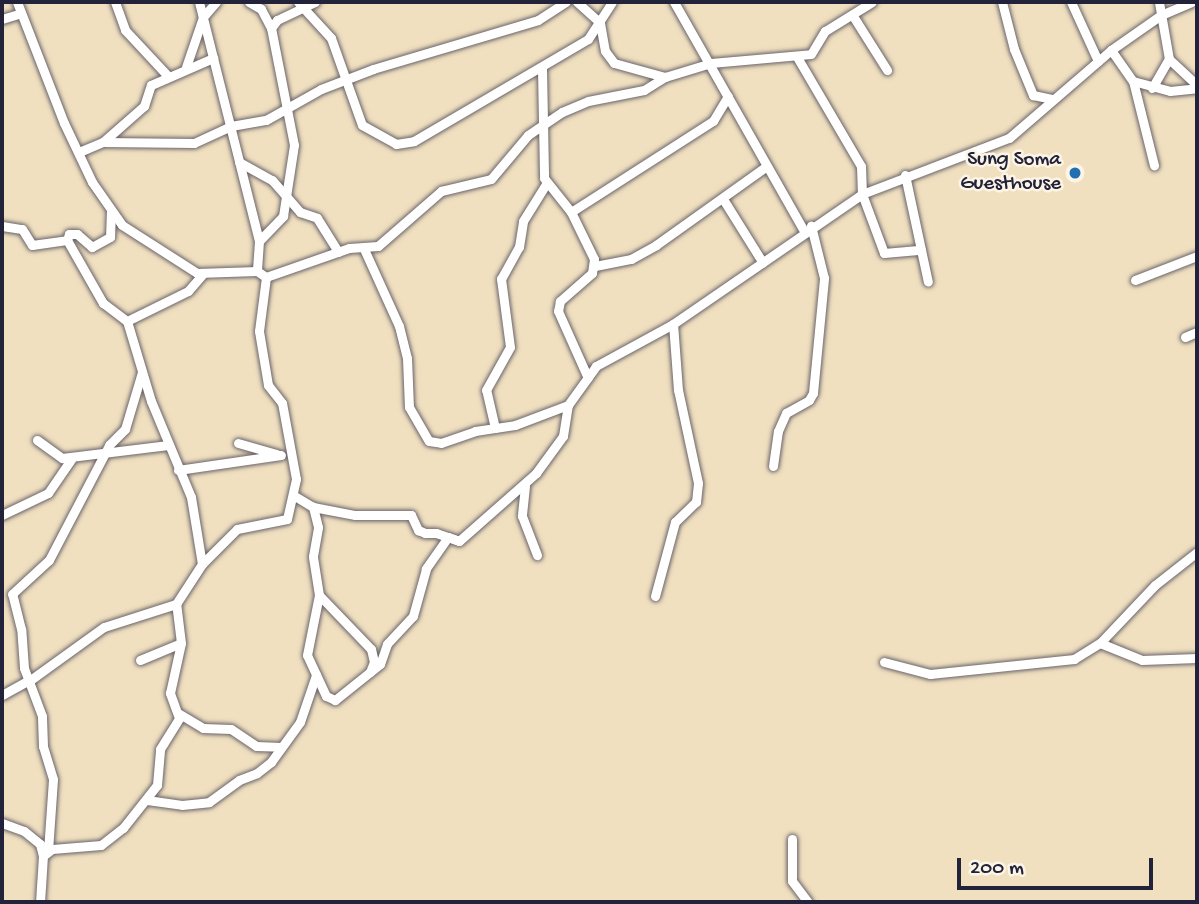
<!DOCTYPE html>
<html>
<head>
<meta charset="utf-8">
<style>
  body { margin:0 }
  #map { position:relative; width:1199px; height:904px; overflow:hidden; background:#f0e0c0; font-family:"Gochi Hand",sans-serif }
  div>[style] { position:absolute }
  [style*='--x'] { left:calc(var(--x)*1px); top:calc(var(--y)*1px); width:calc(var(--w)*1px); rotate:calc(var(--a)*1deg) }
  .roads { filter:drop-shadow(0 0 2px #6a646a) drop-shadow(0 0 2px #6a646a) }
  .minor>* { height:9px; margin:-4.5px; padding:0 4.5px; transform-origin:4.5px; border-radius:4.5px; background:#fff }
  .dots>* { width:19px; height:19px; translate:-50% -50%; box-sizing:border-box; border:4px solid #fcf5e5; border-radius:50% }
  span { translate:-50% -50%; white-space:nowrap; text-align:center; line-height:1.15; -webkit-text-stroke:5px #fcf5e5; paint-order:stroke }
  .poi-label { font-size:21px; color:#22223b }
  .right { translate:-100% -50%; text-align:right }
  .frame { position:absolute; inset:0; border:4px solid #22223b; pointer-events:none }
  .scale { position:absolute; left:957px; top:858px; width:196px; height:32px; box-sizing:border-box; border:4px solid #22223b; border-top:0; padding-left:9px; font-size:21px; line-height:24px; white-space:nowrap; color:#22223b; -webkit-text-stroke:5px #fcf5e5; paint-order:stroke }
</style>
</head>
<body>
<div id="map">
  <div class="roads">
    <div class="minor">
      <i style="--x:17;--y:2;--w:130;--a:68.8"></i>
      <i style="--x:64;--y:123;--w:65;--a:64.6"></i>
      <i style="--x:92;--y:182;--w:52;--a:55.1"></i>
      <i style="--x:122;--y:225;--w:89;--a:32.6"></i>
      <i style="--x:197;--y:273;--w:60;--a:-1.9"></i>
      <i style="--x:257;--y:271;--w:11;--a:34"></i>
      <i style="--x:115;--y:2;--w:30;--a:70"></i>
      <i style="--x:125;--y:30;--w:62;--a:47"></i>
      <i style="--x:199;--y:2;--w:246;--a:75.9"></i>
      <i style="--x:259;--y:241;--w:30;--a:94"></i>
      <i style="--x:249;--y:2;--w:14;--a:30"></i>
      <i style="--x:261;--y:9;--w:21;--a:62"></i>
      <i style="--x:298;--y:2;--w:49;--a:47.5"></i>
      <i style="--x:331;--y:38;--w:92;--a:70.4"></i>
      <i style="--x:362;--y:125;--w:39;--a:29"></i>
      <i style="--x:396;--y:144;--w:18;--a:-9"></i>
      <i style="--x:414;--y:141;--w:202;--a:-30.4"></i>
      <i style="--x:588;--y:39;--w:44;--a:-57"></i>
      <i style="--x:577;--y:2;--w:31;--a:42"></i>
      <i style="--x:600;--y:23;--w:28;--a:80"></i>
      <i style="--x:605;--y:51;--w:15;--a:53"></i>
      <i style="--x:614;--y:63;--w:53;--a:15.4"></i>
      <i style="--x:674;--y:2;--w:263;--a:60.4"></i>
      <i style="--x:1002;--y:2;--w:49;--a:75.7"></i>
      <i style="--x:1014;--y:49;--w:50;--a:67.6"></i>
      <i style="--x:1033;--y:95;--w:19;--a:12"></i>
      <i style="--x:1071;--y:2;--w:65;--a:65.4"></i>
      <i style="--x:853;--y:16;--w:64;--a:57.8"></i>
      <i style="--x:2;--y:19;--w:17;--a:-17"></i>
      <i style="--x:1111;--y:50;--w:61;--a:-35"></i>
      <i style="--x:1161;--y:15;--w:33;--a:-23"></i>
      <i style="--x:797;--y:57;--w:126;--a:59.6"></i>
      <i style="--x:861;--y:166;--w:28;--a:88"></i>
      <i style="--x:862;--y:194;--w:63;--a:69.6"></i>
      <i style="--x:884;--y:253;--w:37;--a:-5"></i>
      <i style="--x:1169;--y:59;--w:38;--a:43"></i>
      <i style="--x:186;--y:67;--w:53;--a:-71.2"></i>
      <i style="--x:203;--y:17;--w:20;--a:-49"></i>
      <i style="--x:542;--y:69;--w:109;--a:88.9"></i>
      <i style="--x:544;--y:178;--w:43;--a:51.5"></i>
      <i style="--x:571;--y:212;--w:52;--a:63.9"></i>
      <i style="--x:594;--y:259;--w:14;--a:98"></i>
      <i style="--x:592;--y:273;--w:43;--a:138.8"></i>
      <i style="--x:560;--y:301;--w:10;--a:101"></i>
      <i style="--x:558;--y:311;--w:73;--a:65.9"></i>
      <i style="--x:1133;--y:81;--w:87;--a:76"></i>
      <i style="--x:1152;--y:88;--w:34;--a:-60"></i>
      <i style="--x:1169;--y:59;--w:58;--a:-100"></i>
      <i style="--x:103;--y:142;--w:91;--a:0.6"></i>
      <i style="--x:194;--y:143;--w:41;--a:-24.7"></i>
      <i style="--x:231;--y:126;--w:36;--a:-10"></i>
      <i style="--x:266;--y:120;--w:63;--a:-29.4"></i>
      <i style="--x:321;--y:89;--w:56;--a:-21"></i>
      <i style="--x:373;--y:69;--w:172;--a:-16.5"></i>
      <i style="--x:538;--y:20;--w:33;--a:-33"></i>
      <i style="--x:79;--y:152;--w:26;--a:-23"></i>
      <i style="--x:103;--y:142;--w:55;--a:-41.3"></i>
      <i style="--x:144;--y:106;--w:22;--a:-72"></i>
      <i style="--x:151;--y:85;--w:68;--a:-23.5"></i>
      <i style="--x:239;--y:162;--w:38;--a:29"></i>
      <i style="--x:272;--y:180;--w:43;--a:48.8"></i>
      <i style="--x:300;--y:212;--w:18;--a:19"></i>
      <i style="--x:317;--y:218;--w:40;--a:58"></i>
      <i style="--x:905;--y:175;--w:109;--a:77.9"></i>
      <i style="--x:723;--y:199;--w:75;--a:58"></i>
      <i style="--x:111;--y:210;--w:27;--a:92"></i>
      <i style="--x:110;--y:237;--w:21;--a:151"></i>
      <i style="--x:92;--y:247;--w:20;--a:-139"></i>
      <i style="--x:77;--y:234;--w:8;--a:180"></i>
      <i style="--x:69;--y:234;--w:6;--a:108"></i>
      <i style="--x:67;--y:240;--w:73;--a:60.3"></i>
      <i style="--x:103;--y:303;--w:30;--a:37"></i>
      <i style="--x:127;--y:321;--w:68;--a:-26.2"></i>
      <i style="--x:188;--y:291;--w:23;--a:-49"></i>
      <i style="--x:571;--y:212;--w:169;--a:-32.7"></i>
      <i style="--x:713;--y:121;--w:29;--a:-59"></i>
      <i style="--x:2;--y:226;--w:20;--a:9"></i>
      <i style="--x:22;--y:229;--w:19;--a:58"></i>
      <i style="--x:32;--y:245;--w:35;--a:-8"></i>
      <i style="--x:259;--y:241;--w:35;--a:-46"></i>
      <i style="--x:283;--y:216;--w:72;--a:-81.2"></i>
      <i style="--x:294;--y:145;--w:119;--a:-101.1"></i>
      <i style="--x:271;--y:28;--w:10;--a:-53"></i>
      <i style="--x:277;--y:20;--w:42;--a:-25.3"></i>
      <i style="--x:364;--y:249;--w:85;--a:65.6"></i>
      <i style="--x:399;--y:326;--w:33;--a:76"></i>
      <i style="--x:407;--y:358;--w:49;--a:87.7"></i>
      <i style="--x:409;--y:407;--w:39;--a:60"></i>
      <i style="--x:429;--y:441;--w:12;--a:9"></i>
      <i style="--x:441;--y:443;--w:36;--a:-19"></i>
      <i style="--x:475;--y:431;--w:40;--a:-8.5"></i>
      <i style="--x:515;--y:425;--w:57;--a:-20.7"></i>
      <i style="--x:595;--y:266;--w:37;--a:-11"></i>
      <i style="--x:631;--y:259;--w:29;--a:-29"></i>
      <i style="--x:656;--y:245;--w:133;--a:-35.5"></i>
      <i style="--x:266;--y:277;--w:88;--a:-19.3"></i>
      <i style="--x:349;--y:248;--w:29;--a:-4"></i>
      <i style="--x:378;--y:246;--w:84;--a:-41.1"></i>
      <i style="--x:441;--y:191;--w:51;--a:-13.5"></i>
      <i style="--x:491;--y:179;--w:57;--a:-49.9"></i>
      <i style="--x:528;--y:135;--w:41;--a:-34.1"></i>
      <i style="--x:562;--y:112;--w:28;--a:-23"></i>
      <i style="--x:588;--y:101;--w:57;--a:-11.1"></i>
      <i style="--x:644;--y:90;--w:25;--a:-32"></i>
      <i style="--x:665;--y:77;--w:48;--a:-16.9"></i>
      <i style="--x:711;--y:63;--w:100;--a:-5.1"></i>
      <i style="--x:811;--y:54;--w:27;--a:-59"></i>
      <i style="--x:825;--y:31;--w:55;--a:-31.7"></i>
      <i style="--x:1135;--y:280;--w:66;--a:-21.2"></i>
      <i style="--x:127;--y:321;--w:84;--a:73.3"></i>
      <i style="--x:151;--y:401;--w:104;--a:67.4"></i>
      <i style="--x:191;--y:497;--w:68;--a:80.7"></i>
      <i style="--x:1185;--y:337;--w:13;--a:-23"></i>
      <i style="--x:495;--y:428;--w:39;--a:-103"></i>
      <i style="--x:486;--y:390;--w:49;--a:-60.8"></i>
      <i style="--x:510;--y:347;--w:69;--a:-97.5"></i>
      <i style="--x:501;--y:279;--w:37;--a:-61"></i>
      <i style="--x:519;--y:247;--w:26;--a:-81"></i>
      <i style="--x:523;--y:221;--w:44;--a:-58.1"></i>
      <i style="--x:37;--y:440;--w:31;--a:36"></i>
      <i style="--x:62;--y:458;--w:107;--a:-7"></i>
      <i style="--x:238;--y:443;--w:40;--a:16"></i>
      <i style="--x:773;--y:466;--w:35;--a:-82"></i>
      <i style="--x:778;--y:431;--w:20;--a:-66"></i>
      <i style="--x:786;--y:413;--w:26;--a:-29"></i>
      <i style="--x:809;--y:400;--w:8;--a:-60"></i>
      <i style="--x:813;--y:393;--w:116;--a:-84.5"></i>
      <i style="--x:824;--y:278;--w:54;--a:-104"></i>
      <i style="--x:178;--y:470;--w:104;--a:-8.3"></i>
      <i style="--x:525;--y:486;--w:30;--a:96"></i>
      <i style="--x:522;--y:516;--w:42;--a:69"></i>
      <i style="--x:293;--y:495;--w:23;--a:31"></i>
      <i style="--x:313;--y:507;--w:43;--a:10.8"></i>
      <i style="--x:355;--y:515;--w:56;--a:0"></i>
      <i style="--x:411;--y:515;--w:17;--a:65"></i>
      <i style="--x:418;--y:530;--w:8;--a:23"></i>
      <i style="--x:425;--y:533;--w:11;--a:0"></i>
      <i style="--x:436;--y:533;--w:24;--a:19"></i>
      <i style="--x:459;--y:541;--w:12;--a:-160"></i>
      <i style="--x:448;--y:537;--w:39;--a:125"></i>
      <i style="--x:426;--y:569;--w:49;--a:105.5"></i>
      <i style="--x:413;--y:616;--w:38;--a:133"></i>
      <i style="--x:387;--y:644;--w:21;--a:109"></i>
      <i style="--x:380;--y:664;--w:58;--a:141.3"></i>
      <i style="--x:335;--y:700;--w:10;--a:-156"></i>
      <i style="--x:326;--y:696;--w:45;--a:-114.9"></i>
      <i style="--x:307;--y:655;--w:61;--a:-78.7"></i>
      <i style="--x:319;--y:595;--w:39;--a:-99"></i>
      <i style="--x:313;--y:556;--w:29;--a:-80"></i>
      <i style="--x:318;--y:527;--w:21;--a:-104"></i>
      <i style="--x:2;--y:515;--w:51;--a:-25.6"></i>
      <i style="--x:48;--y:493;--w:42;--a:-55.6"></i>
      <i style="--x:459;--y:541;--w:103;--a:-41.4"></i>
      <i style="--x:536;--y:473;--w:46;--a:-53.9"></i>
      <i style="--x:563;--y:436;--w:31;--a:-81"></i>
      <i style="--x:568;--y:405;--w:48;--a:-54.3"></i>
      <i style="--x:596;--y:366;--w:88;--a:-28.6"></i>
      <i style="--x:673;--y:324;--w:229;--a:-34.5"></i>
      <i style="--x:862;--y:194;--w:157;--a:-20.9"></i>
      <i style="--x:1009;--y:138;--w:135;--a:-40.8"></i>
      <i style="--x:1111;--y:50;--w:38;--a:55"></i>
      <i style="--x:1133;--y:81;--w:38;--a:15"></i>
      <i style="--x:1170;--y:91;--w:27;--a:-6"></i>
      <i style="--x:319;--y:595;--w:75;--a:46.1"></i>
      <i style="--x:371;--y:649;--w:13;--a:77"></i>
      <i style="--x:374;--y:662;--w:11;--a:112"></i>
      <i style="--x:655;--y:596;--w:77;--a:-74.9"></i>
      <i style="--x:675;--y:522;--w:29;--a:-44"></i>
      <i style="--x:696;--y:502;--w:19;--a:-84"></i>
      <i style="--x:698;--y:483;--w:95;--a:-102.1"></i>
      <i style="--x:678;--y:390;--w:66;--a:-94.3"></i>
      <i style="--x:1100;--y:643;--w:45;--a:22"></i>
      <i style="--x:1142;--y:660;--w:55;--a:-2.1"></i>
      <i style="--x:140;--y:660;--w:44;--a:-22.5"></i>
      <i style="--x:884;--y:662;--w:48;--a:14.6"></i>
      <i style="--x:930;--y:674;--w:145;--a:-5.9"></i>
      <i style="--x:1074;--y:659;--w:31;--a:-32"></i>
      <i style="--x:1100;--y:643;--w:80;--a:-46.5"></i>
      <i style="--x:1155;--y:585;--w:53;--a:-38.2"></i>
      <i style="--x:29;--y:681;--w:92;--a:-35.8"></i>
      <i style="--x:104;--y:627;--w:76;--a:-17.7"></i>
      <i style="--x:176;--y:604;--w:48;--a:-57"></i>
      <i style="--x:202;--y:564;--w:49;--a:-45"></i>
      <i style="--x:237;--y:529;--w:51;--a:-11.3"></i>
      <i style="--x:287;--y:519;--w:41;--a:-77.3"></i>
      <i style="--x:296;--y:479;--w:77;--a:-100.4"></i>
      <i style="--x:282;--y:403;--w:23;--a:-128"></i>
      <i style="--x:268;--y:385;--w:55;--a:-99.5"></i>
      <i style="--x:259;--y:331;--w:54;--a:-82.6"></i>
      <i style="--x:2;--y:695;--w:31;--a:-29"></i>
      <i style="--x:178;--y:713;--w:29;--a:31"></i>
      <i style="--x:203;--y:728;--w:28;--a:2"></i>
      <i style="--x:231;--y:729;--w:30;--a:34"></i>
      <i style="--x:256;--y:746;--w:25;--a:2"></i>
      <i style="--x:147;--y:800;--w:35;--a:8"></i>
      <i style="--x:182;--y:805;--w:27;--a:-6"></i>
      <i style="--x:209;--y:802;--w:37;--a:-36"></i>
      <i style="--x:239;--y:780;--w:19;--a:-21"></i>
      <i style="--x:257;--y:773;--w:18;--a:-38"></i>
      <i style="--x:271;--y:762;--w:49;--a:-54.1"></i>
      <i style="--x:300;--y:722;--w:50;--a:-71.2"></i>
      <i style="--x:2;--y:823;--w:23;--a:20"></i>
      <i style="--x:24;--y:831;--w:21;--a:39"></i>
      <i style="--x:40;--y:844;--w:12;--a:76"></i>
      <i style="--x:43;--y:856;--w:46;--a:93.7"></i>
      <i style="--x:792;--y:839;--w:42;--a:90"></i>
      <i style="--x:792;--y:881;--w:26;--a:53"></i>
      <i style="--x:48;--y:851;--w:72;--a:-86"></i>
      <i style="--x:53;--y:779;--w:34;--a:-107"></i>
      <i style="--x:43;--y:746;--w:30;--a:-92"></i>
      <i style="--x:42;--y:716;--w:51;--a:-110.6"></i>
      <i style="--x:24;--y:668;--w:39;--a:-94"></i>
      <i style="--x:21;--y:629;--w:36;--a:-104"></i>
      <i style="--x:12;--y:594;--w:50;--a:-42.6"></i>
      <i style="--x:49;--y:560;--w:130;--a:-62.4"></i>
      <i style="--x:109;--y:445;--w:23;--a:-45"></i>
      <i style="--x:125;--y:429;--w:59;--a:-73.4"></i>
      <i style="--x:43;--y:856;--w:11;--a:-38"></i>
      <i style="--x:52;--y:849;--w:49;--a:-4.7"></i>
      <i style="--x:101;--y:845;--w:28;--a:-38"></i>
      <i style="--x:123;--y:828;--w:55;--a:-51.7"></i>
      <i style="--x:157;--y:785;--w:36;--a:-85"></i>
      <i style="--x:160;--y:749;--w:36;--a:-58"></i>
      <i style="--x:179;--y:718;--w:27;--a:-110"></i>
      <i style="--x:170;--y:693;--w:51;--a:-77.6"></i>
      <i style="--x:181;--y:643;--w:39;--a:-97"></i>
    </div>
  </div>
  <div class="dots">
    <i style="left:1075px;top:173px;background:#1f6fb2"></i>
  </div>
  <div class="poi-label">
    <span class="right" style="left:1061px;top:173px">Sung Soma<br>Guesthouse</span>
  </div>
  <div class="frame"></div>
  <div class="scale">200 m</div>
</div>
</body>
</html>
